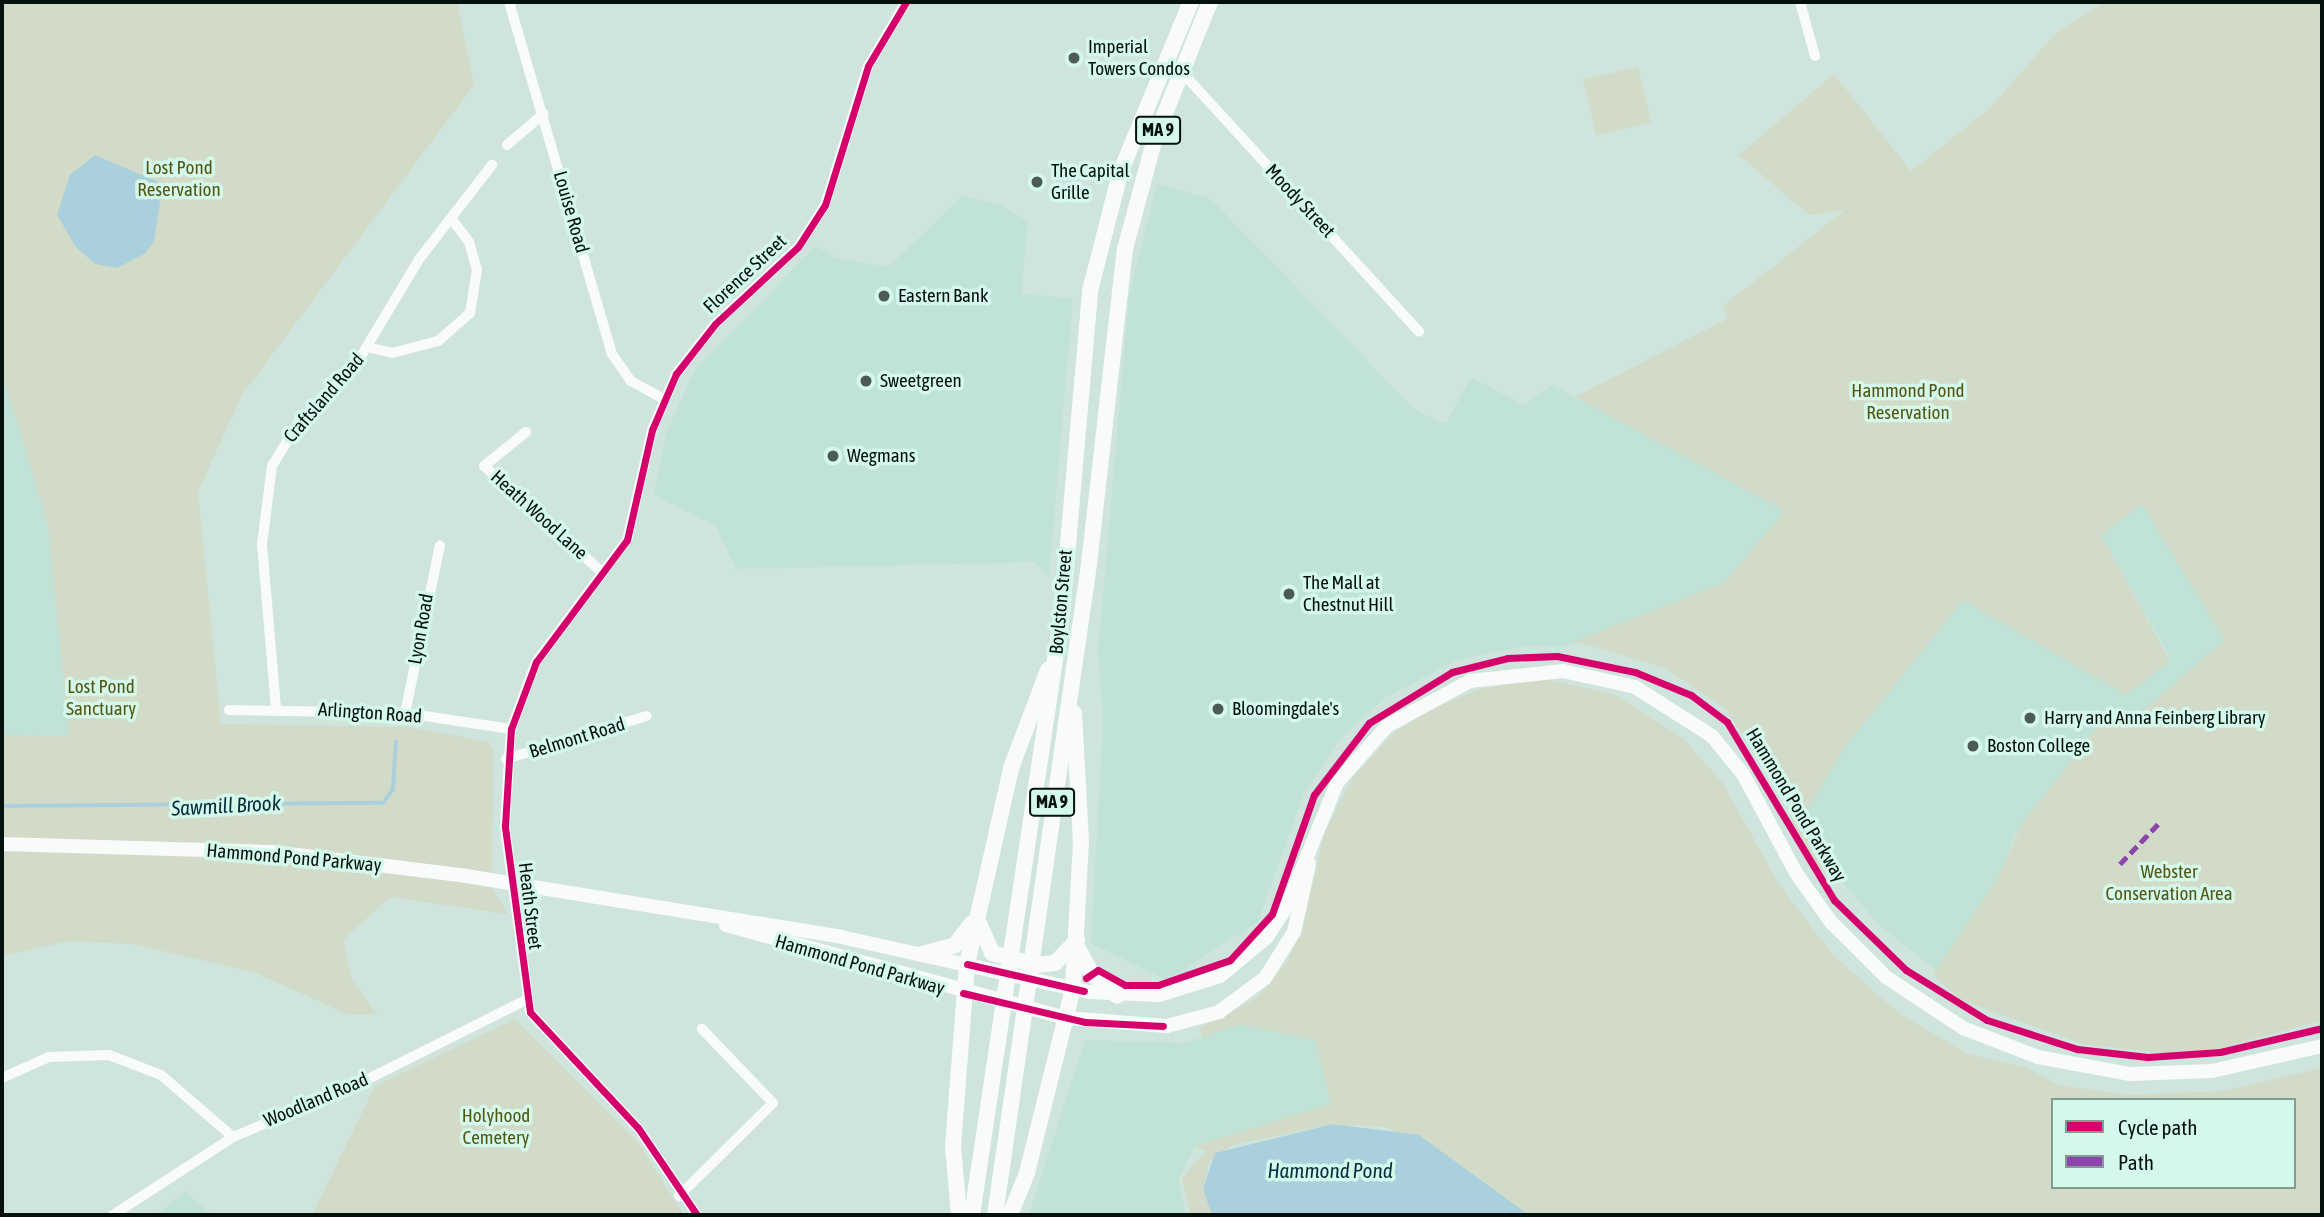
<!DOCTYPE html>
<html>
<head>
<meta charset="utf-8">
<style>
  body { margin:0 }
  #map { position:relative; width:2324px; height:1217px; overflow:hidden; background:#cfe4dc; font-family:"Asap Condensed",sans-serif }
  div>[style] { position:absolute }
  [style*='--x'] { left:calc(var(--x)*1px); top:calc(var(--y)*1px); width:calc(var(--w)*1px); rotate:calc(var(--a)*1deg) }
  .built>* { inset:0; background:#c1e3d7 }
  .green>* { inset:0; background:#d1dbc8; transform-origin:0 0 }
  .water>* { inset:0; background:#abd0dd }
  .stream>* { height:3.5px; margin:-1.75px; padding:0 1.75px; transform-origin:1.75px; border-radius:1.75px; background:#abd0dd }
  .minor>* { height:10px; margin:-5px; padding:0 5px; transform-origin:5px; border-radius:5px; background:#f8fbfa }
  .major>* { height:14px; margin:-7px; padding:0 7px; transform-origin:7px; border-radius:7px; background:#f8fbfa }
  .highway>* { height:16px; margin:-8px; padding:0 8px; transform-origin:8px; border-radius:8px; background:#f8fbfa }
  .quiet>* { height:5px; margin-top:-2.5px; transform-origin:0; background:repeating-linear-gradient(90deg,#8e44ad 0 10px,transparent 0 15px) }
  .cycleway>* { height:7px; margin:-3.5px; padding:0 3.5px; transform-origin:3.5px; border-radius:3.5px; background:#d6006c }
  .dots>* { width:19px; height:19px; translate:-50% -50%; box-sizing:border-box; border:4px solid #d4f9eb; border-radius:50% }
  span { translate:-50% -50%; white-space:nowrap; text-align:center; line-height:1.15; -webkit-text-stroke:7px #d4f9eb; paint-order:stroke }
  .shield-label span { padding:2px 5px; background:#d4f9eb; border:2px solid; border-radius:5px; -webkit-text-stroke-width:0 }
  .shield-label { font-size:18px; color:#05110d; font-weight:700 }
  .poi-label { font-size:19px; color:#05110d }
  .left { translate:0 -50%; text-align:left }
  .park-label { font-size:19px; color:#545613 }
  .street-label { font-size:19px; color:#05110d }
  .water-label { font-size:21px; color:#052d3e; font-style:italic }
  .frame { position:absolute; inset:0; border:4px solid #05110d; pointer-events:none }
  .legend { position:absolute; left:2051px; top:1098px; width:245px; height:91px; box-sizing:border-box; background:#d4f9eb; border:2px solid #819c92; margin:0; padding:9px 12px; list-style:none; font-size:21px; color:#05110d }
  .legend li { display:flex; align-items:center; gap:14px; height:35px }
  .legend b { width:35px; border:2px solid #819c92 }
</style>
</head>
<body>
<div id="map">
  <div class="built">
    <i style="clip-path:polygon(1157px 184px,1211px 199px,1414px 409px,1446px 424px,1471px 377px,1523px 405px,1553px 385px,1786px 511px,1724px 583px,1564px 646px,1519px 647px,1457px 660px,1384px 698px,1338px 742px,1304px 793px,1258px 922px,1167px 980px,1091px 943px,1103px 723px,1098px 651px,1129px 296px)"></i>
    <i style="clip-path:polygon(963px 196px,1001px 205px,1028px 221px,1021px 294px,1073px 298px,1049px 577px,1034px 562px,736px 569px,716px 526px,654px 495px,666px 433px,695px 370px,816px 246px,836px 258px,888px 267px)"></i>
    <i style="clip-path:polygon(2px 371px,48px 525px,69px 737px,2px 735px)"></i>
    <i style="clip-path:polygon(2132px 504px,2142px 504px,2280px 642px,2051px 786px,2015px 835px,1957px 987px,1878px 924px,1839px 878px,1797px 807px,1967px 594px,2130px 690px,2171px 659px,2095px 525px)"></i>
    <i style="clip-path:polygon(1239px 1024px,1315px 1040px,1331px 1104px,1195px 1146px,1178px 1181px,1186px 1215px,1029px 1215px,1085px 1040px,1184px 1043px)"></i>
    <i style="clip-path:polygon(185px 1191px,212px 1215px,156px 1215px)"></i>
  </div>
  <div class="green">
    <i style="clip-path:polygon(2px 2px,457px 2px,474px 85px,242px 395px,198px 492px,221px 724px,410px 727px,488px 742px,493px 749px,492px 889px,508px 914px,390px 897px,343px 940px,352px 980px,377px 1014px,349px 1015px,256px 973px,133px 944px,69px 941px,2px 956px,2px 735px,69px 736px,48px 525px,2px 371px)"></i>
    <i style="clip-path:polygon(2105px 2px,2322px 2px,2322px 1021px,2188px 1056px,2083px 1044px,1961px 1000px,1933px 975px,1997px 879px,2023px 822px,2106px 716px,2139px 714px,2225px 640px,2142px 504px,2101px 535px,2170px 661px,2126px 695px,1963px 600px,1844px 748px,1808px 809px,1809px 828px,1829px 865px,1819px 872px,1791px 820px,1792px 810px,1726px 709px,1665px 668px,1575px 641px,1724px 583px,1785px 511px,1575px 397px,1727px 319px,1723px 306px,1845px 210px,1809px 215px,1739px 155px,1834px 74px,1911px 171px,1990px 108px,2055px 34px)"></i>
    <i style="left:1638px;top:67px;width:57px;height:56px;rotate:77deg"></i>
    <i style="clip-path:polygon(evenodd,1546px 679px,1616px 695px,1683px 738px,1724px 785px,1778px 883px,1833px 955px,1900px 1014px,1968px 1054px,2027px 1068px,2058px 1085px,2128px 1095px,2223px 1091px,2322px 1068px,2322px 1215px,1529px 1215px,1470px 1171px,1386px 1127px,1333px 1124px,1233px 1145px,1210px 1160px,1203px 1189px,1212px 1215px,1191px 1215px,1182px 1178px,1206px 1151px,1195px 1146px,1331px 1104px,1315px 1040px,1239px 1024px,1202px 1037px,1199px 1028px,1257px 998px,1287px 962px,1303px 927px,1324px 834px,1354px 776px,1394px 733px,1432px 708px,1480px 689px,1546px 679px,2053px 1100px,2294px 1100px,2294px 1187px,2053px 1187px,2053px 1100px)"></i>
    <i style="clip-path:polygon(515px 1019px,638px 1142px,684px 1215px,312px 1215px,375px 1086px)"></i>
  </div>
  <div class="water">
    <i style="clip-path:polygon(95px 155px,163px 184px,154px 241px,146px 253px,117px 268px,95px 264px,76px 247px,57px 215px,70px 175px)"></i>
    <i style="clip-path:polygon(1333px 1124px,1419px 1135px,1529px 1215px,1212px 1215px,1203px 1189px,1215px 1153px)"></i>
  </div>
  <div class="stream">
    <i style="--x:2;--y:806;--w:381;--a:-0.5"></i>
    <i style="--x:383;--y:803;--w:17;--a:-54"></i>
    <i style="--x:393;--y:789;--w:47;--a:-86.3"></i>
  </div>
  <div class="minor">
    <i style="--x:509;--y:2;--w:367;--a:73.7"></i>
    <i style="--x:612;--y:354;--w:33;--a:55"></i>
    <i style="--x:631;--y:381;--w:38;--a:29"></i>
    <i style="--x:1800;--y:2;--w:56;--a:74.5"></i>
    <i style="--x:1181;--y:71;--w:353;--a:47.6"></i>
    <i style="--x:507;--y:145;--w:48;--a:-40.7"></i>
    <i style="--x:367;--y:347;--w:26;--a:13"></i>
    <i style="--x:392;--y:353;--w:48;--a:-14.6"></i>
    <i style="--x:438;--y:341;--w:43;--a:-41.2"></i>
    <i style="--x:470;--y:313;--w:44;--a:-80.8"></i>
    <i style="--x:477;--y:270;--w:29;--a:-106"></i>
    <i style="--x:469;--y:242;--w:30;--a:-127"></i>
    <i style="--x:526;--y:432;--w:54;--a:141"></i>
    <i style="--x:484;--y:466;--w:160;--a:42"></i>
    <i style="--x:276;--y:708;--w:165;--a:-94.9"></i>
    <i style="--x:262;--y:544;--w:79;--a:-82.7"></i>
    <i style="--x:272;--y:466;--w:48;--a:-58.6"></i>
    <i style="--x:297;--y:425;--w:94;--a:-47.2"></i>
    <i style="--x:361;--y:356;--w:114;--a:-59"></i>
    <i style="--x:420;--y:258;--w:118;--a:-52.3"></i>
    <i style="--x:229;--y:710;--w:176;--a:1"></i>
    <i style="--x:405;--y:713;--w:107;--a:8.6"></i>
    <i style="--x:405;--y:713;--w:171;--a:-78.2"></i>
    <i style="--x:506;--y:759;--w:147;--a:-17"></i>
    <i style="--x:2;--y:1078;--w:51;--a:-24.1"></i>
    <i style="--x:49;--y:1057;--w:60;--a:-1.9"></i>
    <i style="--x:109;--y:1055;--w:56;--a:21"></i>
    <i style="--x:161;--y:1075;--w:95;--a:40.7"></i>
    <i style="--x:679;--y:1196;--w:132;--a:-44.7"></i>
    <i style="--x:773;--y:1103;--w:103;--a:-133.8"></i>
    <i style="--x:113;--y:1215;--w:143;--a:-33"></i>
    <i style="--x:233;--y:1137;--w:129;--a:-22.8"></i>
    <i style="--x:352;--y:1087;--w:195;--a:-26.6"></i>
    <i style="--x:697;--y:1215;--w:105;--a:-124.1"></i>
    <i style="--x:638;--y:1128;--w:158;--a:-133"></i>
    <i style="--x:530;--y:1012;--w:188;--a:-97.7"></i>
    <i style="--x:505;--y:826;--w:97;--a:-86.5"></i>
    <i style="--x:511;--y:729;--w:72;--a:-69.5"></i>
    <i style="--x:536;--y:662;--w:152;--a:-53.3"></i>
    <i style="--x:627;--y:540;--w:113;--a:-77.2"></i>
    <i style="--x:652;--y:430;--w:61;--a:-66.8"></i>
    <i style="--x:676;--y:374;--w:63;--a:-52"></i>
    <i style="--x:715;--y:324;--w:113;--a:-42.9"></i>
    <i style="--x:798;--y:247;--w:50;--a:-57.3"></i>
    <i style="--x:825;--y:205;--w:145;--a:-72.8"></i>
    <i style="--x:868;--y:66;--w:74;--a:-59.3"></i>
  </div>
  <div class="major">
    <i style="--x:2;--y:844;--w:270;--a:1.7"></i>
    <i style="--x:272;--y:852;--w:189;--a:7"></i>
    <i style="--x:460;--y:875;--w:386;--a:9.2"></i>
    <i style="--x:841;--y:937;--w:254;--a:12.5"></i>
    <i style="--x:1089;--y:992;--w:70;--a:2.5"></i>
    <i style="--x:1159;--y:995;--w:64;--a:-17.3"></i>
    <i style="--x:1220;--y:976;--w:61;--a:-39.7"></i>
    <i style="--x:1267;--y:937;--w:37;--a:-57"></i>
    <i style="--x:1287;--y:906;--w:133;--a:-67.9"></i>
    <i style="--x:1337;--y:783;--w:76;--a:-48.7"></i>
    <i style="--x:1387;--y:726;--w:94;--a:-28.5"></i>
    <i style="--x:1470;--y:681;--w:94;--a:-6.1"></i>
    <i style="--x:1563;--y:671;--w:74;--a:12.5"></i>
    <i style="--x:1635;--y:687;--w:91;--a:32.5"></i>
    <i style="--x:1712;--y:736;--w:49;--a:50.8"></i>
    <i style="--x:1743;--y:774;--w:112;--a:61.8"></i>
    <i style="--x:1796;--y:873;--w:60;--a:54.5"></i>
    <i style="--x:1831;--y:922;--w:78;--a:45"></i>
    <i style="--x:1886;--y:977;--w:92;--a:33.5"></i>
    <i style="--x:1963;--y:1028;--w:80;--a:21.1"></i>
    <i style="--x:2038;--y:1057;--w:94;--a:10.5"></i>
    <i style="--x:2130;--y:1074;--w:82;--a:-2.1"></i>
    <i style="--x:2212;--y:1071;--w:113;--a:-12.8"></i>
    <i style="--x:726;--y:925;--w:353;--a:15.3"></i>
    <i style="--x:1067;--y:1018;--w:100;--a:4.6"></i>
    <i style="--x:1167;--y:1026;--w:54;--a:-15.1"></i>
    <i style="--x:1219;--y:1012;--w:57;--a:-36.5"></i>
    <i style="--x:1265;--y:978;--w:54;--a:-57.8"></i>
    <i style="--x:1294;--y:932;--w:70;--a:-77.6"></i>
  </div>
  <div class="highway">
    <i style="--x:978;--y:921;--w:35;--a:66"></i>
    <i style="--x:992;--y:953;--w:46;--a:15.3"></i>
    <i style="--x:1036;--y:965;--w:19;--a:-6"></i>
    <i style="--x:1055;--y:963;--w:32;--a:-46"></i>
    <i style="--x:1077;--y:947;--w:31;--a:61"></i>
    <i style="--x:1092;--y:974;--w:33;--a:41"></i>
    <i style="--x:922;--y:954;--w:34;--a:-15"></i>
    <i style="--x:955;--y:945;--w:28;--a:-52"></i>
    <i style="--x:959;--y:1215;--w:69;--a:-95"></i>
    <i style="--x:953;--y:1146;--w:183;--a:-85.6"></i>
    <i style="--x:967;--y:964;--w:201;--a:-77.3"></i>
    <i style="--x:1011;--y:768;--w:105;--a:-69.3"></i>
    <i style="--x:972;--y:1215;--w:609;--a:-81.5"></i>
    <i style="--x:1062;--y:613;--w:323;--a:-85"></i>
    <i style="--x:1090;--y:291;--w:122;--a:-75.7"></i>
    <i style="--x:1120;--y:173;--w:185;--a:-67.5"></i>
    <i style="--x:995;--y:1215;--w:658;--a:-81.78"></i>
    <i style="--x:1089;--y:564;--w:317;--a:-83.5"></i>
    <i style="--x:1125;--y:249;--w:115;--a:-74.9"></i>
    <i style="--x:1155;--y:138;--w:147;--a:-68"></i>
    <i style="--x:1010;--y:1215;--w:45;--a:-68"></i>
    <i style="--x:1027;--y:1173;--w:190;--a:-76"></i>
    <i style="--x:1073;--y:989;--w:147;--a:-86.9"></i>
    <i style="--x:1081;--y:842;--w:129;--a:-93.1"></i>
  </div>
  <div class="quiet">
    <i style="--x:2120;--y:864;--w:58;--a:-46.4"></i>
  </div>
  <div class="cycleway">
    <i style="--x:967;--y:964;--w:120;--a:13"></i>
    <i style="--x:1086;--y:978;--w:14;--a:-34"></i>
    <i style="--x:1098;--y:970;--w:31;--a:29"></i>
    <i style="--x:1125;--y:985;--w:33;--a:0"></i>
    <i style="--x:1158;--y:985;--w:76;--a:-19.1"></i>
    <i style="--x:1230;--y:960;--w:62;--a:-47.6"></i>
    <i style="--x:1272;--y:914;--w:126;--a:-70.6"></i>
    <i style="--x:1314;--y:795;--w:91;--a:-52.6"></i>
    <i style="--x:1369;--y:723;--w:97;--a:-31.6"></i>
    <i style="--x:1452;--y:672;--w:58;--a:-14"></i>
    <i style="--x:1508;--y:658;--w:49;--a:-2.3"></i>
    <i style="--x:1557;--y:656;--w:80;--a:11.6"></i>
    <i style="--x:1635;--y:672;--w:61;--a:22.3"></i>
    <i style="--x:1691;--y:695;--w:45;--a:36.9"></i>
    <i style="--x:1727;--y:722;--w:208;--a:59"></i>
    <i style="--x:1834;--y:900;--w:100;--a:44.2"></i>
    <i style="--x:1906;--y:970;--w:95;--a:31.7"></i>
    <i style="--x:1987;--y:1020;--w:95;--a:17.9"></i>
    <i style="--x:2077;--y:1049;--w:71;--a:6.4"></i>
    <i style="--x:2148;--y:1057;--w:72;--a:-4"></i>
    <i style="--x:2220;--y:1052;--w:105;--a:-13.2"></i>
    <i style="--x:963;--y:993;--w:125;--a:13.4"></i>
    <i style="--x:1085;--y:1022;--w:78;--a:2.9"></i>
    <i style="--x:697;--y:1215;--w:105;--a:-124.1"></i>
    <i style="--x:638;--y:1128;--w:158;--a:-133"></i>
    <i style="--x:530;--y:1012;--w:188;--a:-97.7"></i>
    <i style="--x:505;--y:826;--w:97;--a:-86.5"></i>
    <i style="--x:511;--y:729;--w:72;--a:-69.5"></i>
    <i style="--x:536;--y:662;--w:152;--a:-53.3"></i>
    <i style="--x:627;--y:540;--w:113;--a:-77.2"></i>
    <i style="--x:652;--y:430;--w:61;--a:-66.8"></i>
    <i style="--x:676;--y:374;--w:63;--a:-52"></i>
    <i style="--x:715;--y:324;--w:113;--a:-42.9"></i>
    <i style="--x:798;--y:247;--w:50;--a:-57.3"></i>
    <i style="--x:825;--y:205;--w:145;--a:-72.8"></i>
    <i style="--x:868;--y:66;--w:74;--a:-59.3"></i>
  </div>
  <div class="dots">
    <i style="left:1074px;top:58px;background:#4c5b55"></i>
    <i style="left:1037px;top:182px;background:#4c5b55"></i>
    <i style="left:884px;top:296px;background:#4c5b55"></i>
    <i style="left:866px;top:381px;background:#4c5b55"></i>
    <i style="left:833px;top:456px;background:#4c5b55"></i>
    <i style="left:1289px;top:594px;background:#4c5b55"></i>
    <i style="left:1218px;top:709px;background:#4c5b55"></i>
    <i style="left:2030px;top:718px;background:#4c5b55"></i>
    <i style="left:1973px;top:746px;background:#4c5b55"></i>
  </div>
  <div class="shield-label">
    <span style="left:1158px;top:130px">MA 9</span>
    <span style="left:1052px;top:802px">MA 9</span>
  </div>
  <div class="poi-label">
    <span class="left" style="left:1088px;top:58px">Imperial<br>Towers Condos</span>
    <span class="left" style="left:1051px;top:182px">The Capital<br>Grille</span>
    <span class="left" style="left:898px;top:296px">Eastern Bank</span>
    <span class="left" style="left:880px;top:381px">Sweetgreen</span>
    <span class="left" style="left:847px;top:456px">Wegmans</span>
    <span class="left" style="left:1303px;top:594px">The Mall at<br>Chestnut Hill</span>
    <span class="left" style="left:1232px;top:709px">Bloomingdale's</span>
    <span class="left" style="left:2044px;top:718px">Harry and Anna Feinberg Library</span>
    <span class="left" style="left:1987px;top:746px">Boston College</span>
  </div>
  <div class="park-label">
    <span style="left:179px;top:179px">Lost Pond<br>Reservation</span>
    <span style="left:1908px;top:402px">Hammond Pond<br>Reservation</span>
    <span style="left:101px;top:698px">Lost Pond<br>Sanctuary</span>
    <span style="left:2169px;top:883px">Webster<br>Conservation Area</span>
    <span style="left:496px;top:1127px">Holyhood<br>Cemetery</span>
  </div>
  <div class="street-label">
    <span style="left:1300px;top:201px;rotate:47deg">Moody Street</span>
    <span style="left:571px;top:212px;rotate:74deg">Louise Road</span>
    <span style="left:745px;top:274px;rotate:-43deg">Florence Street</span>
    <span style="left:324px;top:398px;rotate:-49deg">Craftsland Road</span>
    <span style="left:539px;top:515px;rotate:42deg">Heath Wood Lane</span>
    <span style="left:1061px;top:602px;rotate:-85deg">Boylston Street</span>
    <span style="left:421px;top:629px;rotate:-80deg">Lyon Road</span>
    <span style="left:370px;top:713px;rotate:4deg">Arlington Road</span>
    <span style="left:577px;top:738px;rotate:-17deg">Belmont Road</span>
    <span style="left:1796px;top:805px;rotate:59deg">Hammond Pond Parkway</span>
    <span style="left:294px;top:858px;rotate:5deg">Hammond Pond Parkway</span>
    <span style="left:530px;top:906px;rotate:83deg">Heath Street</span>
    <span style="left:860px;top:965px;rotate:16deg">Hammond Pond Parkway</span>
    <span style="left:316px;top:1100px;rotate:-23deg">Woodland Road</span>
  </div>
  <div class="water-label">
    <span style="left:226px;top:805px;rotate:-3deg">Sawmill Brook</span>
    <span style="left:1330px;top:1170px">Hammond Pond</span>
  </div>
  <div class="frame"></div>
  <ul class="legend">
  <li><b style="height:9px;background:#d6006c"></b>Cycle path</li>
  <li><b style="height:9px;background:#8e44ad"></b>Path</li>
  </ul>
</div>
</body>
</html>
